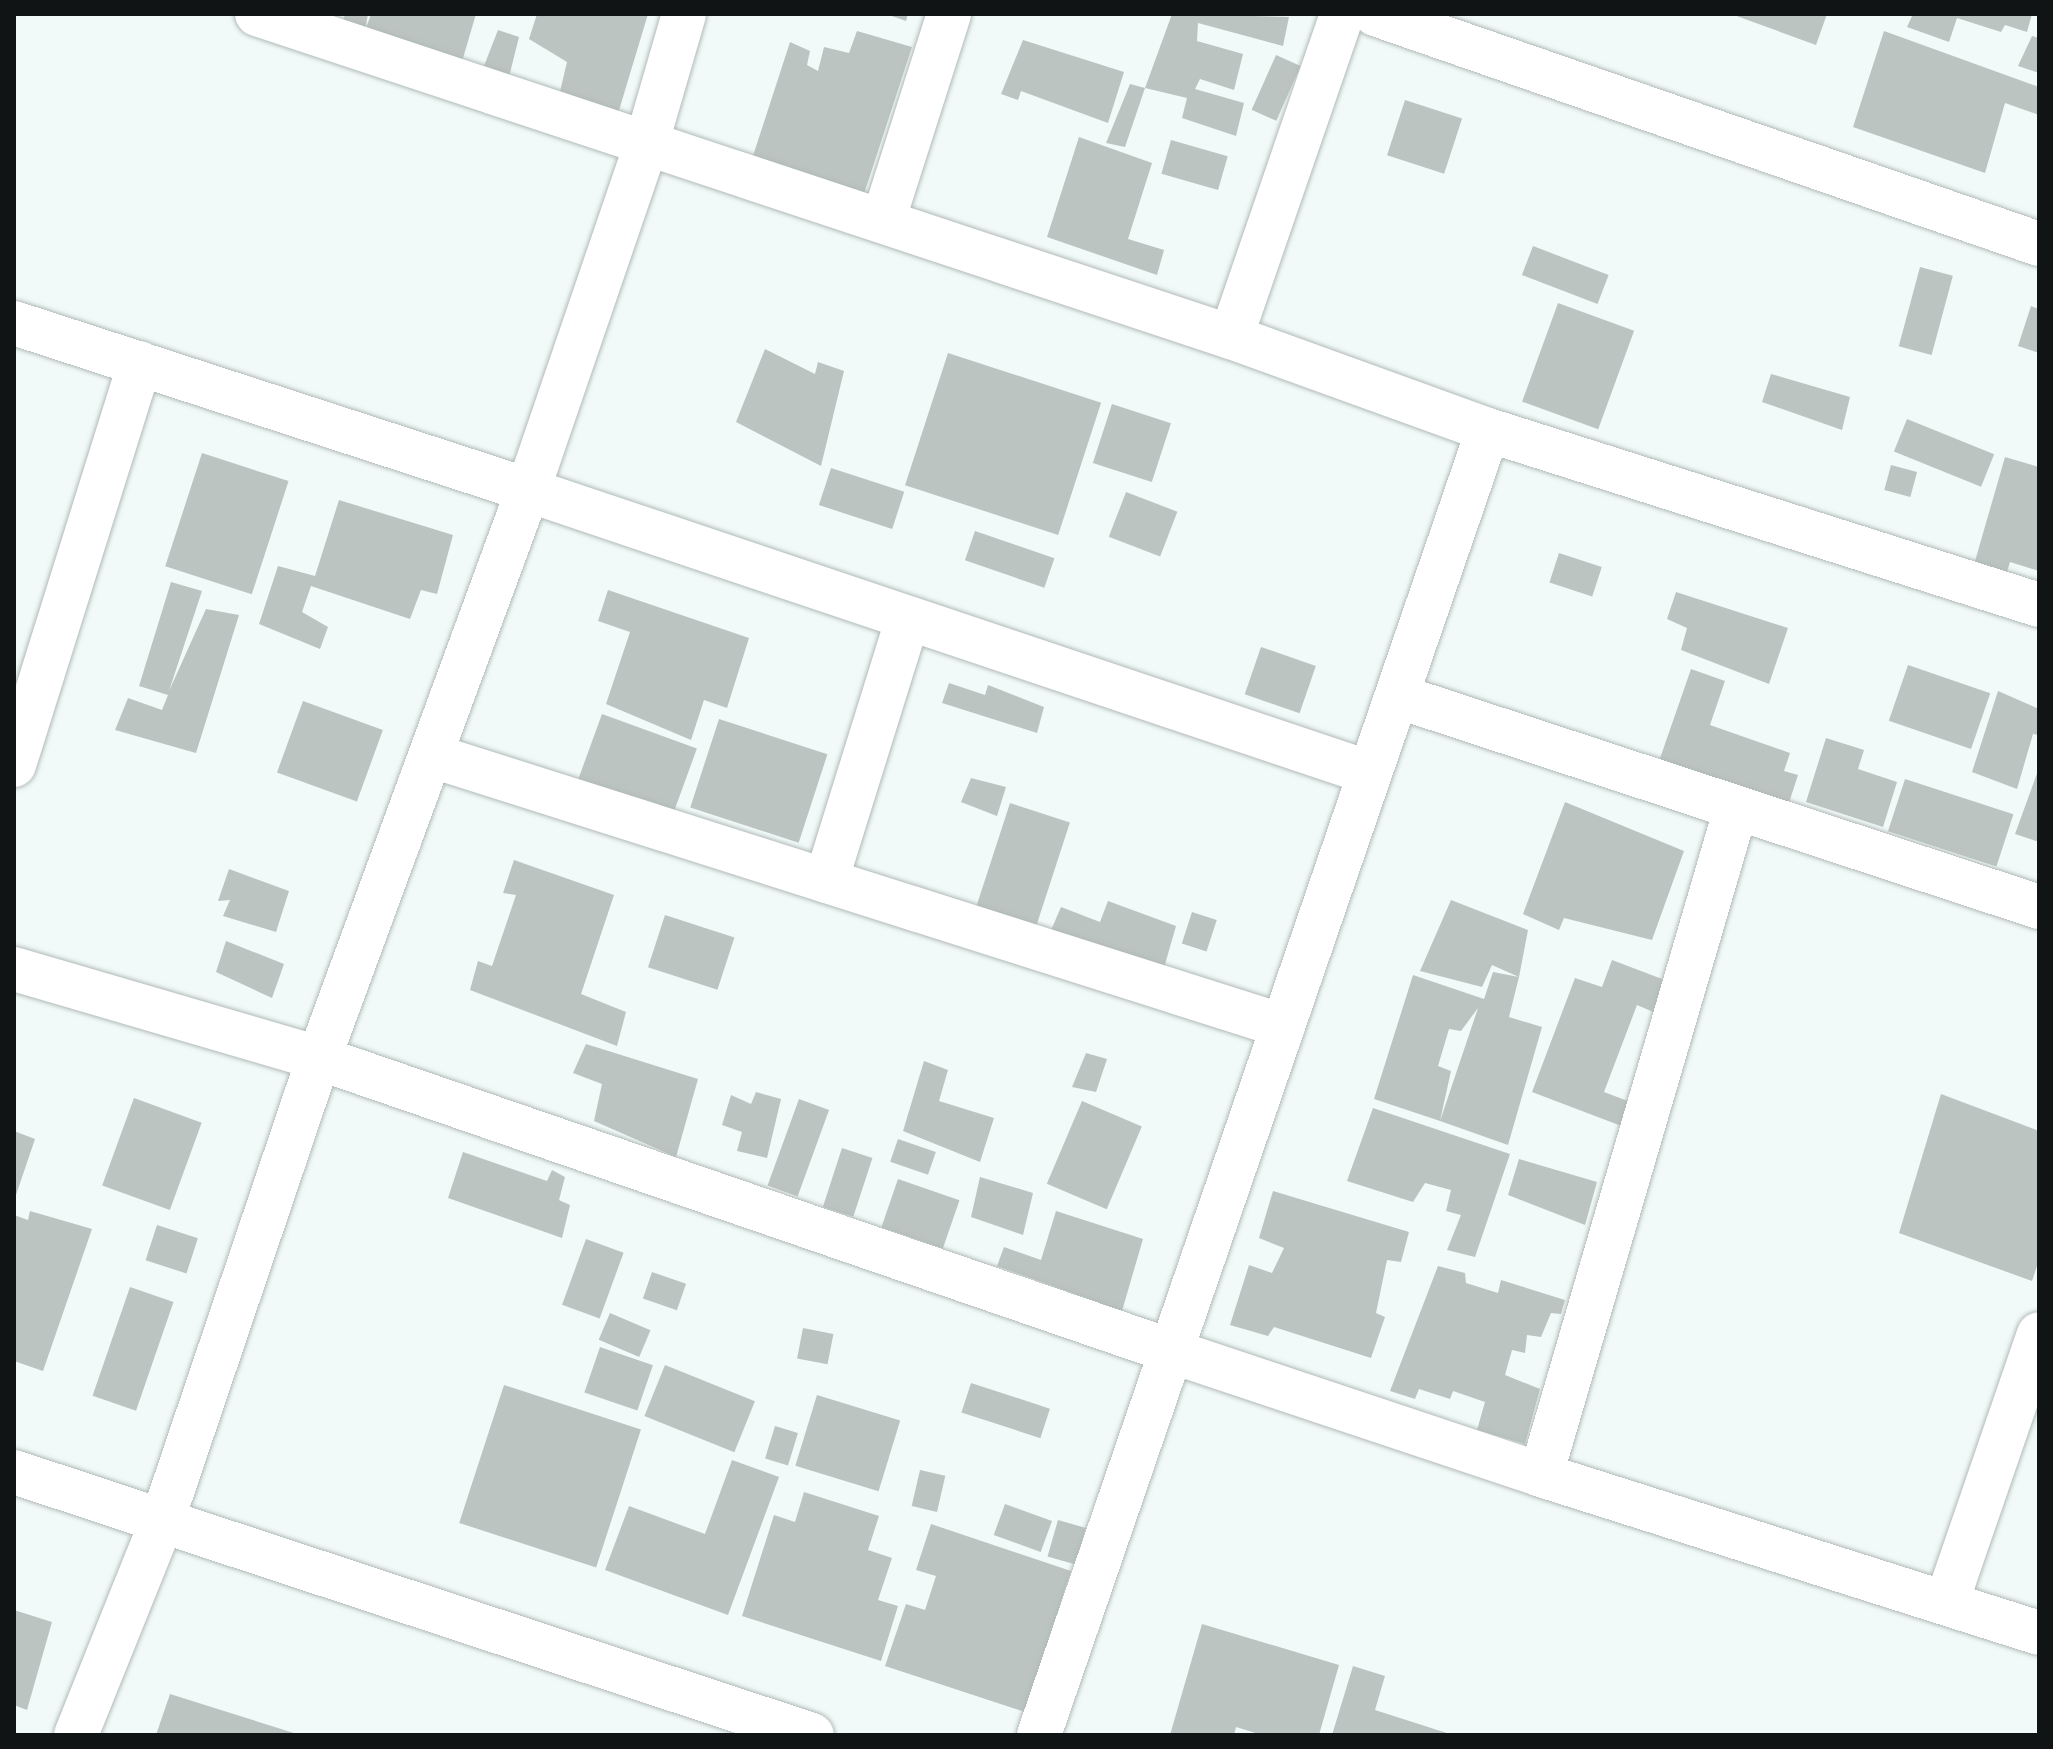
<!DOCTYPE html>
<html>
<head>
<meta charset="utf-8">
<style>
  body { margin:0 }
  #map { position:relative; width:2053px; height:1749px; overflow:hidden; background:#f1faf8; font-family:"Open Sans",sans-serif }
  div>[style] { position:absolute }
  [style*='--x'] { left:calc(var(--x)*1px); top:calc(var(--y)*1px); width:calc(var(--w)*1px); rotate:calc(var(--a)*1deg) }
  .building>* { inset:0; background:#bcc4c2; transform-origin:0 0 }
  .roads { filter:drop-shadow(0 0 2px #b1bab8) drop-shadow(0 0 2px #b1bab8) }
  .minor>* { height:44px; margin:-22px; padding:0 22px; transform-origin:22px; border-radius:22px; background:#fff }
  .tertiary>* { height:44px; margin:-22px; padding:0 22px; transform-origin:22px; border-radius:22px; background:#fff }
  span { translate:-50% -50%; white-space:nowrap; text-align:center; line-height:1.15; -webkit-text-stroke:8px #fff; paint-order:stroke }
  .frame { position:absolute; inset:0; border:16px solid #111414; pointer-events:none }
</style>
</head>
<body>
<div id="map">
  <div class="building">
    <i style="clip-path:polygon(345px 14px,368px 14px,365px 31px,342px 27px)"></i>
    <i style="clip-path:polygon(371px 14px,476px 14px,461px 65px,365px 31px)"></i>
    <i style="clip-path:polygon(537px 14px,648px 14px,617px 117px,558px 100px,567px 62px,529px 39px)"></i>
    <i style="clip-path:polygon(886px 14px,908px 14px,906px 21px)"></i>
    <i style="clip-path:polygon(1172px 14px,1289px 17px,1283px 46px,1198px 23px,1197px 41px,1243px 54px,1234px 90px,1200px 79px,1195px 89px,1244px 103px,1236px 136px,1182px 118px,1187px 98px,1145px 88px,1125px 147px,1106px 143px,1130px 84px,1145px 88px)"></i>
    <i style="clip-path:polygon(1731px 14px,1827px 14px,1816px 45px)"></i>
    <i style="clip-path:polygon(1913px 14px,2032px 14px,2027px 32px,2005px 25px,2001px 32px,1957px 18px,1949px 42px,1907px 27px)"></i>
    <i style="clip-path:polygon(498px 30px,519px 37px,508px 81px,482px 71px)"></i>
    <i style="clip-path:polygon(857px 31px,912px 47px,862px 200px,751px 162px,790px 42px,810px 51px,807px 65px,818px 71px,824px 47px,849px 53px)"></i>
    <i style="clip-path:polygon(1884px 31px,2039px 87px,2039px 115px,2005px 103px,1985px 173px,1853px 127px)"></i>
    <i style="clip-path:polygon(2032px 36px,2039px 38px,2039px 73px,2018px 66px)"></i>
    <i style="clip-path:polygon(1023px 40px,1124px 72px,1108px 123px,1021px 91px,1018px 100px,1001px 94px)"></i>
    <i style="left:1276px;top:55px;width:27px;height:60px;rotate:24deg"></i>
    <i style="left:1405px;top:100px;width:60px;height:58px;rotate:18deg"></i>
    <i style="clip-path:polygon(1079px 137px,1152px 163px,1128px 239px,1164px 250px,1157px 275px,1047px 237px)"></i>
    <i style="left:1171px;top:140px;width:59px;height:35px;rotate:16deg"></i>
    <i style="left:1533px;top:246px;width:81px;height:31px;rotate:21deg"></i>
    <i style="left:1920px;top:267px;width:34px;height:82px;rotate:15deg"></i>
    <i style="left:1558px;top:303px;width:81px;height:105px;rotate:20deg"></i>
    <i style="clip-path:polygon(2031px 306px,2039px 309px,2039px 353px,2018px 346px)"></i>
    <i style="clip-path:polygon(765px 349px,815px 374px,818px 362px,844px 371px,821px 466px,736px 422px)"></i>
    <i style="left:948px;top:353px;width:161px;height:139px;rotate:18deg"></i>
    <i style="clip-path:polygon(1771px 374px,1850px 397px,1842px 430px,1762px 402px)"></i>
    <i style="left:1112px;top:404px;width:62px;height:62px;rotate:18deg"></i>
    <i style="left:1907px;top:419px;width:94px;height:35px;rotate:22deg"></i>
    <i style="left:202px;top:453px;width:91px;height:119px;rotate:18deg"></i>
    <i style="clip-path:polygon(2005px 457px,2039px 467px,2039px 571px,2010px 562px,2001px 592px,1969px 582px)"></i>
    <i style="left:1891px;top:465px;width:27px;height:26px;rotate:15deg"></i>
    <i style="left:831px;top:468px;width:77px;height:39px;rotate:18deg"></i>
    <i style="left:1126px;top:492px;width:55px;height:48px;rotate:21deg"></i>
    <i style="clip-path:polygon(339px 500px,453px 535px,437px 594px,421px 590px,410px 619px,311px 586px,302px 612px,328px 627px,320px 649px,259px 624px,278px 566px,315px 576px)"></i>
    <i style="left:975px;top:531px;width:84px;height:31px;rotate:19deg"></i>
    <i style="left:1559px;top:553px;width:45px;height:31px;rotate:18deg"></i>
    <i style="clip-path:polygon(171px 582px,202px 591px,169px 691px,206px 609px,239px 615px,196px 753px,115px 730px,128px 698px,162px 710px,168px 695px,139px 686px)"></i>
    <i style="clip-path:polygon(608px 590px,749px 638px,727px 708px,704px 700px,691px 740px,606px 704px,630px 632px,598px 621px)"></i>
    <i style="clip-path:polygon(1676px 592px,1788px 628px,1769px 684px,1681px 650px,1687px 628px,1667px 619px)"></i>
    <i style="left:1261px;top:647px;width:58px;height:50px;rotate:19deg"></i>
    <i style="left:1908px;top:665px;width:87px;height:59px;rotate:19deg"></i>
    <i style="clip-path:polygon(1691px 669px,1725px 681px,1710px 725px,1790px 753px,1784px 771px,1798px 775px,1786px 812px,1657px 767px)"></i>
    <i style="clip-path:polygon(949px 683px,985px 695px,988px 685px,1044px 707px,1037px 733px,942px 703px)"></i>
    <i style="clip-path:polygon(1998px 691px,2039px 709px,2039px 735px,2033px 734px,2017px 789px,1972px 772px)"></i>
    <i style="left:303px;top:701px;width:85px;height:76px;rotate:20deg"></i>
    <i style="left:602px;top:714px;width:101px;height:74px;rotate:20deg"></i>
    <i style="left:719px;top:719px;width:114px;height:93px;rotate:18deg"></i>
    <i style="clip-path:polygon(1826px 738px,1864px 750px,1858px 769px,1897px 782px,1883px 827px,1806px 802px)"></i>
    <i style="clip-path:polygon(2039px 768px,2039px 842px,2015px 834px)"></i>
    <i style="clip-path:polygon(971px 778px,1006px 787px,997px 816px,961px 802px)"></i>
    <i style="left:1905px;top:779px;width:114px;height:55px;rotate:18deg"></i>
    <i style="clip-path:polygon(1565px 802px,1684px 851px,1652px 940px,1564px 918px,1559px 930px,1523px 914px)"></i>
    <i style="left:1010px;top:803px;width:63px;height:121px;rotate:18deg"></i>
    <i style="clip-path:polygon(514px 860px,614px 895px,581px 994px,626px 1012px,617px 1046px,470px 990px,478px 961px,492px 966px,516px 895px,503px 893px)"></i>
    <i style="clip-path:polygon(229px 869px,289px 891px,276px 932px,223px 916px,230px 900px,218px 901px)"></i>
    <i style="clip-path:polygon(1451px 900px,1528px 930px,1519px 977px,1509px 1017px,1542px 1027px,1508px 1145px,1440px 1121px,1478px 1008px,1461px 1031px,1449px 1029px,1438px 1066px,1451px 1071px,1440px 1121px,1374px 1099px,1413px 975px,1484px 999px,1493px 972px,1519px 977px,1492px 965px,1482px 987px,1420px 971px)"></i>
    <i style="clip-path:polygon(1108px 901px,1176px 926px,1162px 975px,1049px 935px,1061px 907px,1100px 922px)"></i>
    <i style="left:1192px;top:912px;width:26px;height:33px;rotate:18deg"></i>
    <i style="left:665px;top:915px;width:73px;height:55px;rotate:18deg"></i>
    <i style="clip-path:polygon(226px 941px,284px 964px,272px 998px,216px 972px)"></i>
    <i style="clip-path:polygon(1612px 960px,1670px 982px,1658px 1014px,1637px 1005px,1604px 1092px,1633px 1103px,1624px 1127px,1532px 1092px,1575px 978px,1602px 987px)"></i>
    <i style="clip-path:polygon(586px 1044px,698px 1079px,676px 1157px,594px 1121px,602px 1084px,573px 1073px)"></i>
    <i style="clip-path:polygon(1086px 1053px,1107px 1059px,1096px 1092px,1072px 1087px)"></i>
    <i style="clip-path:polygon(924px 1061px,948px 1070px,939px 1101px,994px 1118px,980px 1162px,903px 1131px)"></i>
    <i style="clip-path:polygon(756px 1092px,781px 1099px,767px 1158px,737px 1151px,742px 1132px,722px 1125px,731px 1095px,751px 1104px)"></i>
    <i style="clip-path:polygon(1941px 1094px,2039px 1131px,2039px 1260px,2032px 1281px,1899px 1233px)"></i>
    <i style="left:134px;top:1098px;width:72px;height:93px;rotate:20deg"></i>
    <i style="left:799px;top:1099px;width:32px;height:92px;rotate:20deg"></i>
    <i style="left:1082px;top:1101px;width:65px;height:90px;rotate:23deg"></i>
    <i style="clip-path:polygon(1373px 1108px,1510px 1154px,1475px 1257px,1447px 1250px,1461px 1215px,1446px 1211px,1451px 1190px,1425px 1183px,1413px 1202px,1347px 1181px)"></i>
    <i style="clip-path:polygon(14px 1131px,35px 1139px,16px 1195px,14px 1194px)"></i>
    <i style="left:898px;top:1139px;width:40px;height:24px;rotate:19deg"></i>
    <i style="left:842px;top:1148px;width:32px;height:62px;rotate:18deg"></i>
    <i style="clip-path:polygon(463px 1152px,547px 1181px,552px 1170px,565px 1177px,559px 1200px,570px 1205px,562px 1238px,448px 1198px)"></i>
    <i style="clip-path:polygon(1519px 1159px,1597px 1182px,1585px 1225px,1508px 1195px)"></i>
    <i style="clip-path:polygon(980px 1177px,1033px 1193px,1023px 1235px,971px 1217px)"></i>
    <i style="left:898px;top:1179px;width:65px;height:51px;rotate:19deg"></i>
    <i style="clip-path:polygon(1273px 1191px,1409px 1232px,1401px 1262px,1387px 1260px,1376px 1313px,1385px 1317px,1371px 1358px,1274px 1327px,1268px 1336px,1230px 1325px,1249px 1265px,1272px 1273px,1284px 1248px,1259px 1238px)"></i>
    <i style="clip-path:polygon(30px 1211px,92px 1229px,43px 1371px,14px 1361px,14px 1215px,28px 1220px)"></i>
    <i style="clip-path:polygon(1056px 1211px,1143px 1239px,1122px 1311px,997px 1266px,1004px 1247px,1041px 1260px)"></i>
    <i style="left:157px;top:1225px;width:43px;height:37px;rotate:18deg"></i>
    <i style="left:586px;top:1239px;width:40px;height:70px;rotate:20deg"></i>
    <i style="clip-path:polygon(1438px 1266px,1465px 1273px,1466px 1283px,1498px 1293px,1501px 1280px,1565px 1300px,1561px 1314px,1551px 1313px,1541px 1337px,1527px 1335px,1525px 1353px,1512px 1350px,1505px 1375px,1540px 1389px,1525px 1444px,1477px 1430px,1485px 1402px,1453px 1391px,1450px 1399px,1419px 1389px,1415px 1399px,1390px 1391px)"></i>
    <i style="left:652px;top:1272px;width:36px;height:28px;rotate:19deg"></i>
    <i style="left:130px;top:1287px;width:46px;height:115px;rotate:19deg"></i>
    <i style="left:610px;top:1313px;width:44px;height:29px;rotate:23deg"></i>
    <i style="left:803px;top:1328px;width:31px;height:31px;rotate:11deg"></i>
    <i style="left:600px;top:1347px;width:56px;height:48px;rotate:19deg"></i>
    <i style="left:665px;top:1365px;width:97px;height:55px;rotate:22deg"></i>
    <i style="left:971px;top:1383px;width:83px;height:31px;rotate:18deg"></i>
    <i style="left:504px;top:1385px;width:144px;height:145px;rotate:18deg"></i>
    <i style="left:817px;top:1395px;width:87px;height:74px;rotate:17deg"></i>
    <i style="left:775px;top:1426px;width:24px;height:34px;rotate:17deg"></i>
    <i style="clip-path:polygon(732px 1460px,779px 1477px,728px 1615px,605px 1570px,629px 1506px,705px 1534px)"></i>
    <i style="left:920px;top:1470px;width:26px;height:37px;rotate:13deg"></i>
    <i style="clip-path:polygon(804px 1492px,879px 1516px,868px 1550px,892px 1558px,878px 1600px,898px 1606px,881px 1661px,742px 1616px,774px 1515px,795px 1522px)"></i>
    <i style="left:1005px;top:1504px;width:50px;height:33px;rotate:20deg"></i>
    <i style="left:1058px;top:1520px;width:29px;height:38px;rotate:16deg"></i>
    <i style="clip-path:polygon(931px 1524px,1071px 1571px,1025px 1712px,885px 1666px,906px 1604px,925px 1610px,936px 1576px,916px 1570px)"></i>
    <i style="clip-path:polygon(14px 1610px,52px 1622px,27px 1710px,14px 1705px)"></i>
    <i style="clip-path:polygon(1202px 1624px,1339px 1665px,1319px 1735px,1262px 1735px,1236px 1727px,1234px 1735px,1170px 1735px)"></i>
    <i style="clip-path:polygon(1353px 1666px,1385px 1676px,1375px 1710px,1453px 1735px,1332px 1735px)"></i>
    <i style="clip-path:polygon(170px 1694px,297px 1734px,297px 1735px,156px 1735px)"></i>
  </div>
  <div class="roads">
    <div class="minor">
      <i style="--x:257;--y:14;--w:1026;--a:18.35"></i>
      <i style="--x:1231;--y:337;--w:273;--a:19.9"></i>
      <i style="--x:1488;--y:430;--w:578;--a:17.62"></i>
      <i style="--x:1375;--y:14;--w:703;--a:19.11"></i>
      <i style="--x:883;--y:221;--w:217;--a:-72.3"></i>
      <i style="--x:14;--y:323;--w:540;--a:18"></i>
      <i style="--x:528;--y:490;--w:888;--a:18.58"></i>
      <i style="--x:1231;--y:337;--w:342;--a:-71"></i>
      <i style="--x:1397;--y:696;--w:676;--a:18.19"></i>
      <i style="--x:433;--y:756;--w:892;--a:17.62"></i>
      <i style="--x:14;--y:765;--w:421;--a:-72.6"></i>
      <i style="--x:826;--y:881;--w:275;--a:-72.7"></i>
      <i style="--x:14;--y:969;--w:318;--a:16.3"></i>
      <i style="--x:319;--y:1058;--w:901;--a:18.98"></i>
      <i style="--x:1171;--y:1351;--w:390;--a:18.5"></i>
      <i style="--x:1541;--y:1475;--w:522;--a:17.6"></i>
      <i style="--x:1541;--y:1475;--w:695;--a:-73.7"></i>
      <i style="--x:1947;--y:1601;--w:282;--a:-71"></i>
      <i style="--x:76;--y:1735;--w:231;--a:-68.1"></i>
      <i style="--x:162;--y:1521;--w:489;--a:-71.3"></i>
      <i style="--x:319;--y:1058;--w:605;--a:-69.8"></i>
      <i style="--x:528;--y:490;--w:365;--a:-71.1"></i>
      <i style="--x:646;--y:145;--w:136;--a:-73.8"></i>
      <i style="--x:1039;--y:1735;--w:1380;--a:-71.01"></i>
    </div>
    <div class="tertiary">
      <i style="--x:14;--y:1472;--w:840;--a:18.24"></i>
    </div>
  </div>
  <div class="frame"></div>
</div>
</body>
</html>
